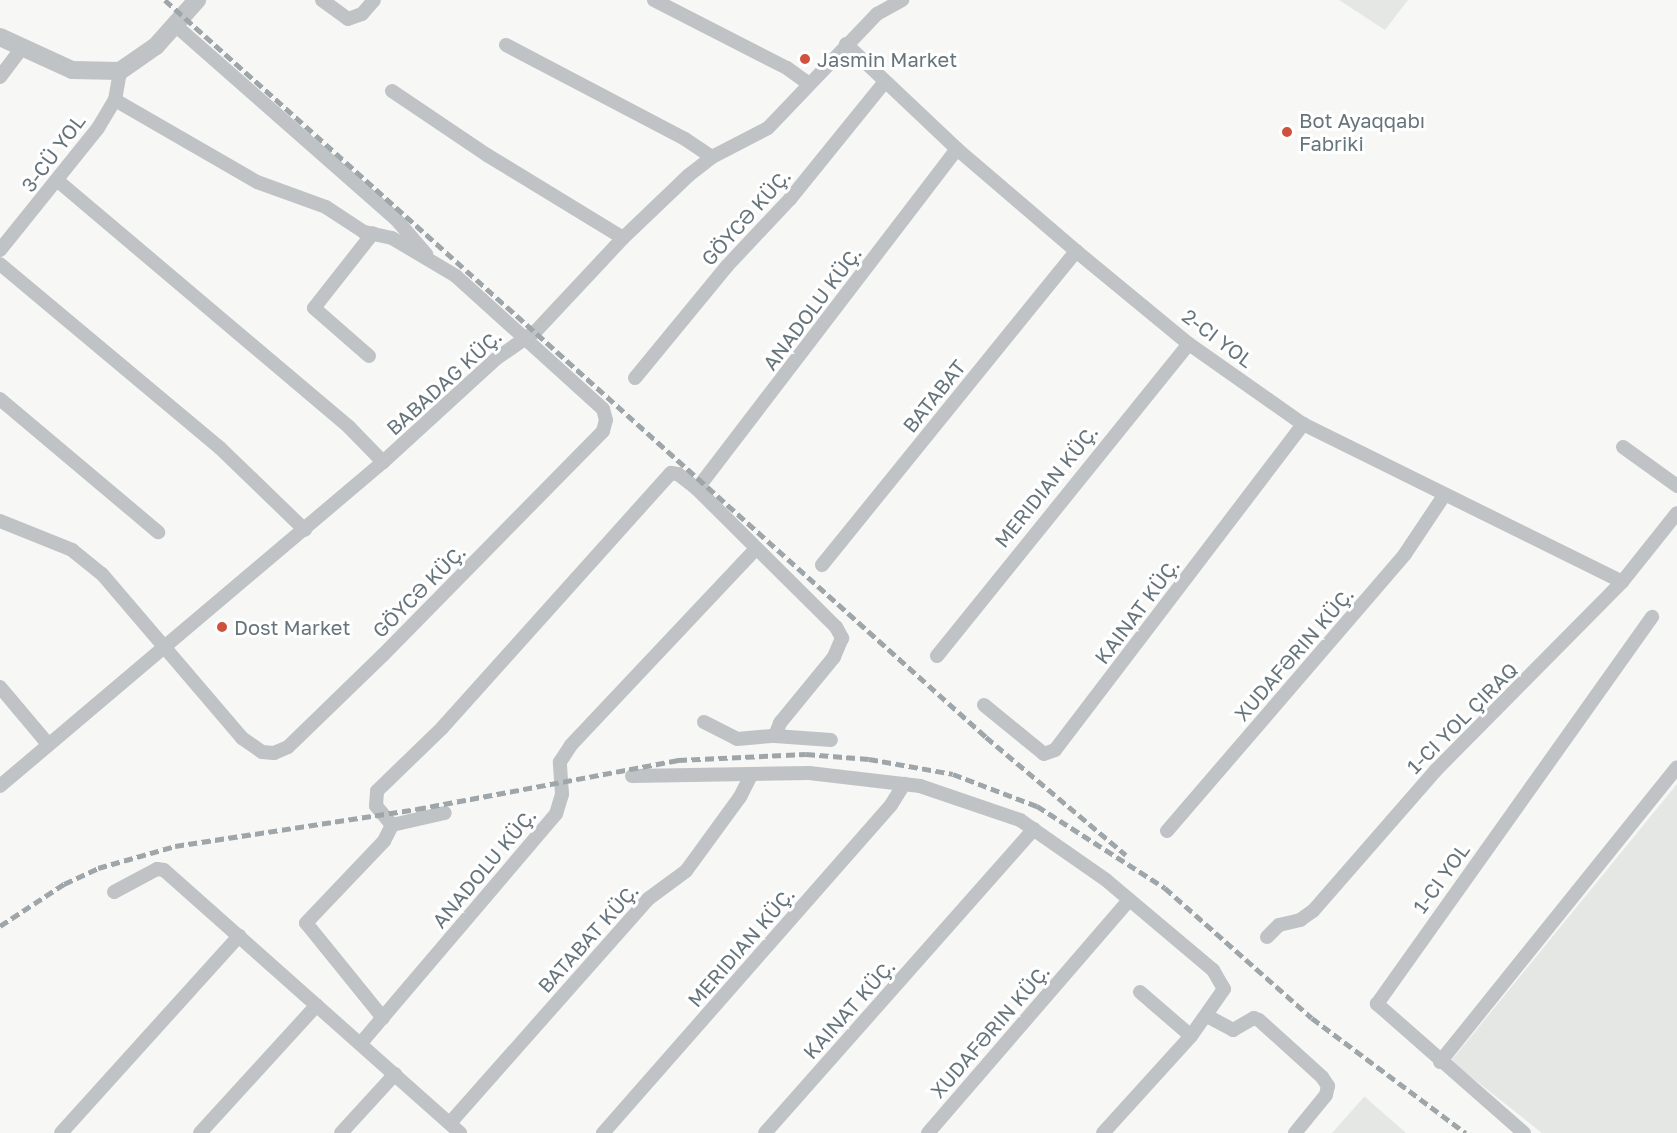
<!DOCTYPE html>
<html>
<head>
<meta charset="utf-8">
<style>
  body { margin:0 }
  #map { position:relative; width:1677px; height:1133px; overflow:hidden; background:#f7f7f5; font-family:"Golos Text",sans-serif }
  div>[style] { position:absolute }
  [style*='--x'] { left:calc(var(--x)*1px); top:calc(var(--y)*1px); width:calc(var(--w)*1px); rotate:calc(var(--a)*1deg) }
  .built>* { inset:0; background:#e5e7e5 }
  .minor>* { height:14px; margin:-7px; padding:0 7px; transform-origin:7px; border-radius:7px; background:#bfc3c6 }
  .tertiary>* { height:18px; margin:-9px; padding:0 9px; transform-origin:9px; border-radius:9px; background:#bfc3c6 }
  .rail>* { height:4.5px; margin-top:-2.25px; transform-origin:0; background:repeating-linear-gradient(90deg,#9fa6aa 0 9px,transparent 0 13.5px) }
  .dots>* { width:16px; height:16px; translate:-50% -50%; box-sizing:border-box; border:3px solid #fff; border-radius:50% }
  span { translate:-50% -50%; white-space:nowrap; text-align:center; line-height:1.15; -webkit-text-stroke:6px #fff; paint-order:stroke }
  .poi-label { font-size:20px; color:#66757c }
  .left { translate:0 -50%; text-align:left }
  .street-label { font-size:20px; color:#66757c }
</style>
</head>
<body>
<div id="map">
  <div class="built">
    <i style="clip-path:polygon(1339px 0,1408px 0,1385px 30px)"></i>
    <i style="clip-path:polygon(1677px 784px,1677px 1133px,1542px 1133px,1451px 1061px)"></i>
    <i style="clip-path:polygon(1364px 1097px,1365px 1097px,1406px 1133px,1332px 1133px)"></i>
  </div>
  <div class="minor">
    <i style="--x:322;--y:0;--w:32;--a:36"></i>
    <i style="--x:348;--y:19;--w:15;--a:-20"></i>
    <i style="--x:362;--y:14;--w:18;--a:-49"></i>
    <i style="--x:654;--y:0;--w:149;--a:27.1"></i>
    <i style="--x:787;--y:68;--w:26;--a:36"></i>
    <i style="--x:175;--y:25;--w:293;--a:41.3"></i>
    <i style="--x:395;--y:218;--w:48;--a:49.3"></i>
    <i style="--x:846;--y:44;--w:153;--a:43.4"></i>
    <i style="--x:957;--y:149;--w:157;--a:40.6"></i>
    <i style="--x:1076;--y:251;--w:146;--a:39.5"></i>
    <i style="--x:1189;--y:344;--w:139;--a:35.1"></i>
    <i style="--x:1303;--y:424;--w:356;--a:26.3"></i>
    <i style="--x:506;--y:45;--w:202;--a:27.7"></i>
    <i style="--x:685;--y:139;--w:32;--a:34"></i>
    <i style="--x:0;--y:77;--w:36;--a:-53"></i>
    <i style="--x:392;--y:91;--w:115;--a:34"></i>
    <i style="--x:487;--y:155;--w:159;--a:31.4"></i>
    <i style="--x:58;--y:181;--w:381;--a:40.2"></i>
    <i style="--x:349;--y:427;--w:49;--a:45.8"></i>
    <i style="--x:0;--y:250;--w:156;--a:-51.2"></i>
    <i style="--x:98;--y:128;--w:33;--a:-59"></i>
    <i style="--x:115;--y:100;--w:29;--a:-80"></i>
    <i style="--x:0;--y:264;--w:287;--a:39.9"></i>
    <i style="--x:220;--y:448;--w:118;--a:44"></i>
    <i style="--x:369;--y:356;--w:73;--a:-138.9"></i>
    <i style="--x:314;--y:308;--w:95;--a:-51.8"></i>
    <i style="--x:635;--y:378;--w:145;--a:-50.6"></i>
    <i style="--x:727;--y:266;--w:92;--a:-46.8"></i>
    <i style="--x:790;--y:199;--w:149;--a:-51"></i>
    <i style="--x:0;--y:399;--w:207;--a:40.1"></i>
    <i style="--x:1623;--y:447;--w:67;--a:35.8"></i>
    <i style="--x:697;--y:489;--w:428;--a:-52.6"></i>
    <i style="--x:0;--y:521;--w:78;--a:21.9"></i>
    <i style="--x:72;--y:550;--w:38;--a:39"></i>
    <i style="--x:102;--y:574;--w:216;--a:49.5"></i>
    <i style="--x:242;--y:738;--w:24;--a:35"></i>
    <i style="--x:262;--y:752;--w:12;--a:5"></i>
    <i style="--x:274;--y:753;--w:15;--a:-23"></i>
    <i style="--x:288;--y:747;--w:132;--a:-44.1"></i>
    <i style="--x:383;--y:655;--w:314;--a:-45.5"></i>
    <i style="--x:603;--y:431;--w:11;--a:-75"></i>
    <i style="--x:606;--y:420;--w:11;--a:-105"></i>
    <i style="--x:603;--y:409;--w:198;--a:-137.9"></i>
    <i style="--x:456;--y:276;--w:74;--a:-149.3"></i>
    <i style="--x:392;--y:238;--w:29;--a:-168"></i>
    <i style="--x:364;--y:232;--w:45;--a:-146.7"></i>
    <i style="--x:326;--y:207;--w:73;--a:-160.1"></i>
    <i style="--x:257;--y:182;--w:164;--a:-150"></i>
    <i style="--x:822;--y:565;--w:404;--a:-51"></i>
    <i style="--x:937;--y:656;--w:401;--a:-51.1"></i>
    <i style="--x:0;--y:687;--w:75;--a:49.9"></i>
    <i style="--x:984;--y:705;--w:77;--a:39.2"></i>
    <i style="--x:1044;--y:754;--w:12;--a:-20"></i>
    <i style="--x:1055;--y:750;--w:410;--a:-52.7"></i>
    <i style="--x:704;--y:722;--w:37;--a:27"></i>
    <i style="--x:737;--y:739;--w:38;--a:-5"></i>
    <i style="--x:775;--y:736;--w:56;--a:4.1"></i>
    <i style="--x:632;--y:776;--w:177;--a:-1"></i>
    <i style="--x:809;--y:773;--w:112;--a:6.7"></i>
    <i style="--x:920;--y:786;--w:106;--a:18.8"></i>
    <i style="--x:1020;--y:820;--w:105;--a:34.9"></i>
    <i style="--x:1106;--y:880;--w:140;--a:40.1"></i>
    <i style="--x:1213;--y:970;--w:22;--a:60"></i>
    <i style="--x:1224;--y:989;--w:57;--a:125.1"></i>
    <i style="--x:1191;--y:1036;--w:131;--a:132.2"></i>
    <i style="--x:0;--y:786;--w:502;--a:-40.23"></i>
    <i style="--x:383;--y:462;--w:154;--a:-42.4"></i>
    <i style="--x:497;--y:358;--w:47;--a:-34.7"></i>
    <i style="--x:536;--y:331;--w:127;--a:-46.9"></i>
    <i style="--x:623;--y:238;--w:91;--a:-43.7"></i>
    <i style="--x:689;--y:175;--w:29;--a:-38"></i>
    <i style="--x:712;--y:157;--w:63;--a:-27.4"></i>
    <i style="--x:768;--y:128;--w:158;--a:-46.3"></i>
    <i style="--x:877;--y:14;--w:29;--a:-29"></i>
    <i style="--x:392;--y:825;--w:25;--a:-130"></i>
    <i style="--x:376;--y:806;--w:15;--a:-86"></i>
    <i style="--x:377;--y:791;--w:91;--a:-44.1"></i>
    <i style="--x:442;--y:728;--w:343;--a:-48.1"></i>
    <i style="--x:671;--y:473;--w:7;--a:8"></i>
    <i style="--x:678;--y:474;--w:24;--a:38"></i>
    <i style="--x:697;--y:489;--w:196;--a:44.8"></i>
    <i style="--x:836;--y:627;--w:13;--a:61"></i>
    <i style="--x:842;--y:638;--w:21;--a:113"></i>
    <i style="--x:834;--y:657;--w:85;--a:129.3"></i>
    <i style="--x:780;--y:723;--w:14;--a:111"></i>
    <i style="--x:392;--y:825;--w:54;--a:-12.8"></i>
    <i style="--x:1167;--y:831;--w:365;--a:-49.3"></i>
    <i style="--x:1405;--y:554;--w:69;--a:-56.3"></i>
    <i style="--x:114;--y:892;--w:49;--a:-28.1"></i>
    <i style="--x:157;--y:869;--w:7;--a:8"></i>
    <i style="--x:164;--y:870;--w:396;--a:41.6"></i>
    <i style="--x:1267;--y:937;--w:17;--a:-45"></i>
    <i style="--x:1279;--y:925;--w:22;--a:-13"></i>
    <i style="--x:1300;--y:920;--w:16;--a:-35"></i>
    <i style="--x:1313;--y:911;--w:186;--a:-48.9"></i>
    <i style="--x:1435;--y:771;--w:266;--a:-45.3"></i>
    <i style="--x:1622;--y:582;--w:88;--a:-51.4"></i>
    <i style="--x:1140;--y:992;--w:67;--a:40.8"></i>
    <i style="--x:1207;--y:1016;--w:30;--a:28"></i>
    <i style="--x:1233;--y:1030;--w:24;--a:-30"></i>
    <i style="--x:1254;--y:1018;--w:5;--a:22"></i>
    <i style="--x:1259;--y:1020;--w:85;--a:42.1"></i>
    <i style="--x:1322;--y:1077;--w:11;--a:56"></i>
    <i style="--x:1328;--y:1086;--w:9;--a:103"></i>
    <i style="--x:1326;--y:1095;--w:49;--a:129.2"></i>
    <i style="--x:383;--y:1018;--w:122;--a:-129"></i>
    <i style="--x:306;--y:923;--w:113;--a:-46.4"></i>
    <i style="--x:384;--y:841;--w:18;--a:-63"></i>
    <i style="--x:361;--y:1043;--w:301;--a:-49.6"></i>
    <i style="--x:556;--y:814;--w:21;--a:-73"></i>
    <i style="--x:562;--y:794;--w:32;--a:-94"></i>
    <i style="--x:560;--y:762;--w:20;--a:-57"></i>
    <i style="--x:571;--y:745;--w:268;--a:-46.7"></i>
    <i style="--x:1440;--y:1062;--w:378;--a:-51.2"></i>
    <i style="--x:450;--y:1123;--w:299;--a:-48.5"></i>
    <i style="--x:648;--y:899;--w:47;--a:-36.4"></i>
    <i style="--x:686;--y:871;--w:92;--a:-53.9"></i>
    <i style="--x:740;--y:797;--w:22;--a:-63"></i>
    <i style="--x:61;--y:1133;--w:266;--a:-47.9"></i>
    <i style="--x:200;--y:1133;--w:173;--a:-47.6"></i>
    <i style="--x:341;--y:1133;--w:80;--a:-47.5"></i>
    <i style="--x:603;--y:1133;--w:436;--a:-48.7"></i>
    <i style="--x:891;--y:805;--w:25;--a:-58"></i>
    <i style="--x:765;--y:1133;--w:406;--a:-48.5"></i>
    <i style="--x:928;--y:1133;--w:308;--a:-49.2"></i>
    <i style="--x:1524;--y:1133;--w:196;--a:-138.7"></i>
    <i style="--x:1377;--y:1004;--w:475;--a:-54.6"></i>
  </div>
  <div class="tertiary">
    <i style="--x:0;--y:37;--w:79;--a:24.6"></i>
    <i style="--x:72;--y:70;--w:48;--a:1.2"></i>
    <i style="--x:120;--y:71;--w:44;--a:-34.8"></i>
    <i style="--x:156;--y:46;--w:62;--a:-48.3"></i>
  </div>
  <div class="rail">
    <i style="--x:165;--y:0;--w:1103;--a:41.91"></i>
    <i style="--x:986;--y:737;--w:183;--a:40.1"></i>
    <i style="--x:0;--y:926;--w:77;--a:-33.3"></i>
    <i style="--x:64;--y:884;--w:38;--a:-25"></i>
    <i style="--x:98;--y:868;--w:80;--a:-15.9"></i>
    <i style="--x:175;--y:846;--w:245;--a:-8.7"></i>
    <i style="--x:417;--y:809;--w:266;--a:-10.6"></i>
    <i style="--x:678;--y:760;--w:128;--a:-2.7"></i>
    <i style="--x:806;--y:754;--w:63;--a:4.5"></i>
    <i style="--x:869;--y:759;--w:85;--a:10.1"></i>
    <i style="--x:953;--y:774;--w:90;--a:20.9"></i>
    <i style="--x:1037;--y:806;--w:152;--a:32.6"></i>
    <i style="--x:1165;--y:888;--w:196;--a:41.5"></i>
    <i style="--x:1312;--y:1018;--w:192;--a:36.8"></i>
  </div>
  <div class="dots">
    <i style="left:805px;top:59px;background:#ce523e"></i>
    <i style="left:1287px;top:132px;background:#ce523e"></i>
    <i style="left:222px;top:627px;background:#ce523e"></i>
  </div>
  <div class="poi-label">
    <span class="left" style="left:817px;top:59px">Jasmin Market</span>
    <span class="left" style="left:1299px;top:132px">Bot Ayaqqabı<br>Fabriki</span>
    <span class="left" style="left:234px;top:627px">Dost Market</span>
  </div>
  <div class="street-label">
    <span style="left:53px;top:153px;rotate:-53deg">3-CÜ YOL</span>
    <span style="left:746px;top:217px;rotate:-48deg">GÖYCƏ KÜÇ.</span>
    <span style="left:812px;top:308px;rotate:-53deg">ANADOLU KÜÇ.</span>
    <span style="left:1218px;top:338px;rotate:37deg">2-CI YOL</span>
    <span style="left:444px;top:382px;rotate:-42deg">BABADAĞ KÜÇ.</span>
    <span style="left:934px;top:396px;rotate:-51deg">BATABAT</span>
    <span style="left:1046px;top:486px;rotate:-51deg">MERIDIAN KÜÇ.</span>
    <span style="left:419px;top:591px;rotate:-45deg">GÖYCƏ KÜÇ.</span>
    <span style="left:1137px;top:611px;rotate:-53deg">KAINAT KÜÇ.</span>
    <span style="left:1294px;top:654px;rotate:-49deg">XUDAFƏRIN KÜÇ.</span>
    <span style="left:1462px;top:718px;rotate:-45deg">1-CI YOL ÇIRAQ</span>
    <span style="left:484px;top:868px;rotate:-50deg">ANADOLU KÜÇ.</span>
    <span style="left:1441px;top:878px;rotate:-54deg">1-CI YOL</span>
    <span style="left:588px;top:938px;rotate:-48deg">BATABAT KÜÇ.</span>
    <span style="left:741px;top:947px;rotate:-49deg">MERIDIAN KÜÇ.</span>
    <span style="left:849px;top:1009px;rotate:-48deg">KAINAT KÜÇ.</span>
    <span style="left:990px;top:1031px;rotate:-49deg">XUDAFƏRIN KÜÇ.</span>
  </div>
</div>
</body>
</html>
